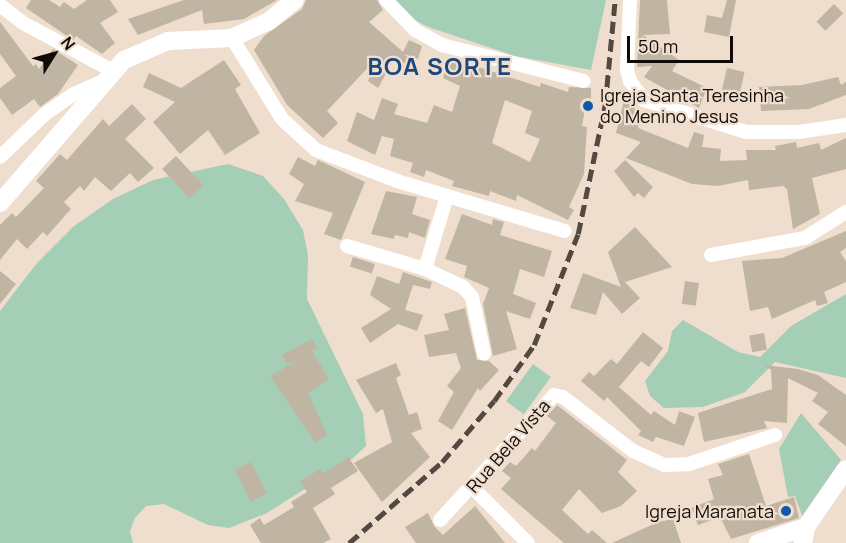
<!DOCTYPE html>
<html>
<head>
<meta charset="utf-8">
<style>
  body { margin:0 }
  #map { position:relative; width:846px; height:543px; overflow:hidden; background:#efddce; font-family:Manrope,sans-serif }
  div>[style] { position:absolute }
  [style*='--x'] { left:calc(var(--x)*1px); top:calc(var(--y)*1px); width:calc(var(--w)*1px); rotate:calc(var(--a)*1deg) }
  .green>* { inset:0; background:#a4ceb6; transform-origin:0 0 }
  .building>* { inset:0; background:#c0b4a2; transform-origin:0 0 }
  .street>* { height:14px; margin:-7px; padding:0 7px; transform-origin:7px; border-radius:7px; background:#fff }
  .secondary>* { height:18px; margin:-9px; padding:0 9px; transform-origin:9px; border-radius:9px; background:#fff }
  .rail>* { height:4.5px; margin-top:-2.25px; transform-origin:0; background:repeating-linear-gradient(90deg,#534942 0 12px,transparent 0 18px) }
  .dots>* { width:16px; height:16px; translate:-50% -50%; box-sizing:border-box; border:3px solid #efddce; border-radius:50% }
  span { translate:-50% -50%; white-space:nowrap; text-align:center; line-height:1.15; -webkit-text-stroke:4.5px #efddce; paint-order:stroke }
  .poi-label { font-size:18px; color:#110b07 }
  .left { translate:0 -50%; text-align:left }
  .right { translate:-100% -50%; text-align:right }
  .street-label { font-size:18px; color:#110b07 }
  .district-label { font-size:24px; color:#1d477c; font-weight:700; letter-spacing:1.5px }
  .north { position:absolute; left:24px; top:24px; width:60px; height:60px; -webkit-text-stroke:4px #efddce; paint-order:stroke; rotate:53deg; font-size:16px; font-weight:700; line-height:24px; text-align:center; color:#110b07 }
  .north::after { content:''; display:block; margin:auto; width:21px; height:27px; background:#110b07; clip-path:polygon(50% 0,100% 100%,50% 72%,0 100%) }
  .scale { position:absolute; left:627px; top:36px; width:106px; height:27px; box-sizing:border-box; border:3px solid #110b07; border-top:0; padding-left:8px; font-size:18px; line-height:21px; white-space:nowrap; color:#110b07; -webkit-text-stroke:4px #efddce; paint-order:stroke }
</style>
</head>
<body>
<div id="map">
  <div class="green">
    <i style="clip-path:polygon(394px 0,606px 0,591px 70px,515px 56px,428px 27px,407px 16px)"></i>
    <i style="clip-path:polygon(228px 164px,263px 176px,284px 199px,303px 230px,308px 255px,307px 299px,363px 414px,366px 446px,352px 459px,267px 513px,229px 528px,208px 525px,164px 504px,146px 506px,135px 518px,130px 531px,133px 543px,0 543px,0 311px,37px 263px,74px 226px,113px 199px,153px 180px)"></i>
    <i style="clip-path:polygon(846px 294px,846px 378px,775px 362px,745px 392px,703px 407px,664px 408px,650px 396px,645px 381px,668px 351px,672px 331px,683px 320px,738px 352px,760px 357px,791px 326px)"></i>
    <i style="left:533px;top:364px;width:22px;height:46px;rotate:36deg"></i>
    <i style="clip-path:polygon(801px 413px,841px 460px,802px 516px,795px 496px,788px 497px,779px 449px)"></i>
  </div>
  <div class="building">
    <i style="clip-path:polygon(31px 0,49px 0,60px 7px,64px 2px,74px 9px,87px 0,110px 0,118px 12px,100px 23px,115px 43px,102px 54px,76px 36px,73px 40px,26px 8px)"></i>
    <i style="clip-path:polygon(184px 0,277px 0,244px 19px,204px 24px,202px 10px,138px 35px,128px 19px)"></i>
    <i style="clip-path:polygon(306px 0,377px 0,383px 10px,369px 22px,403px 52px,409px 40px,422px 46px,418px 59px,404px 54px,420px 69px,394px 59px,378px 88px,368px 81px,376px 59px,327px 111px,338px 123px,323px 138px,287px 105px,254px 50px,264px 36px,302px 9px)"></i>
    <i style="clip-path:polygon(640px 0,667px 0,670px 34px,643px 35px,679px 60px,672px 71px,707px 88px,699px 108px,644px 77px,652px 66px,637px 67px)"></i>
    <i style="clip-path:polygon(727px 0,736px 0,729px 37px,704px 32px,707px 15px,722px 18px)"></i>
    <i style="left:834px;top:4px;width:13px;height:25px;rotate:45deg"></i>
    <i style="clip-path:polygon(0 22px,33px 66px,36px 64px,39px 69px,53px 49px,78px 65px,58px 94px,40px 107px,34px 99px,12px 115px,0 98px,0 88px,16px 76px,0 54px)"></i>
    <i style="clip-path:polygon(evenodd,450px 58px,540px 87px,541px 83px,568px 92px,569px 87px,591px 88px,591px 100px,587px 99px,582px 126px,587px 127px,584px 174px,569px 207px,574px 210px,568px 220px,517px 195px,516px 201px,490px 191px,489px 196px,452px 186px,454px 181px,426px 170px,424px 177px,410px 172px,413px 163px,390px 156px,394px 139px,382px 136px,375px 155px,347px 141px,357px 112px,374px 120px,382px 98px,398px 104px,394px 114px,427px 123px,434px 105px,452px 112px,460px 86px,443px 78px,450px 58px,505px 100px,532px 111px,525px 133px,540px 139px,530px 162px,492px 143px,505px 100px)"></i>
    <i style="clip-path:polygon(224px 60px,241px 85px,235px 89px,260px 133px,225px 155px,208px 130px,180px 154px,153px 122px,175px 102px,143px 87px,149px 73px,181px 88px)"></i>
    <i style="left:727px;top:68px;width:18px;height:31px;rotate:13deg"></i>
    <i style="clip-path:polygon(838px 77px,841px 85px,846px 82px,846px 95px,809px 109px,761px 111px,759px 87px,802px 85px)"></i>
    <i style="clip-path:polygon(625px 97px,636px 104px,634px 112px,642px 114px,638px 128px,688px 148px,694px 132px,704px 135px,702px 147px,721px 149px,720px 161px,747px 160px,746px 150px,776px 150px,775px 146px,796px 142px,797px 148px,819px 143px,821px 150px,846px 138px,846px 169px,812px 178px,820px 214px,793px 229px,787px 189px,783px 186px,749px 190px,748px 180px,718px 186px,692px 184px,626px 158px,641px 142px,616px 133px)"></i>
    <i style="clip-path:polygon(132px 104px,146px 119px,125px 139px,154px 168px,138px 182px,130px 173px,111px 191px,95px 177px,84px 191px,80px 186px,64px 202px,71px 209px,47px 236px,43px 232px,27px 249px,17px 239px,0 260px,0 225px,12px 213px,16px 217px,44px 188px,36px 181px,60px 154px,67px 160px,103px 119px,109px 126px)"></i>
    <i style="left:176px;top:156px;width:40px;height:19px;rotate:47deg"></i>
    <i style="clip-path:polygon(298px 157px,315px 166px,318px 160px,365px 182px,341px 240px,324px 234px,333px 213px,295px 201px,304px 184px,289px 174px)"></i>
    <i style="clip-path:polygon(625px 160px,653px 187px,644px 198px,638px 193px,634px 197px,614px 171px)"></i>
    <i style="clip-path:polygon(386px 191px,417px 197px,412px 214px,430px 220px,425px 238px,409px 232px,408px 238px,395px 235px,394px 239px,371px 234px)"></i>
    <i style="clip-path:polygon(462px 214px,492px 225px,493px 219px,504px 222px,500px 235px,552px 251px,544px 277px,520px 269px,513px 294px,536px 303px,530px 319px,506px 311px,517px 349px,493px 356px,483px 304px,489px 288px,464px 277px,467px 266px,445px 259px)"></i>
    <i style="clip-path:polygon(635px 227px,672px 267px,625px 282px,640px 298px,622px 314px,603px 292px,596px 315px,570px 308px,583px 273px,621px 287px,608px 252px)"></i>
    <i style="clip-path:polygon(846px 231px,846px 248px,840px 252px,846px 261px,846px 282px,824px 292px,828px 303px,817px 306px,815px 300px,772px 319px,768px 307px,750px 311px,742px 261px,782px 258px)"></i>
    <i style="left:353px;top:257px;width:23px;height:10px;rotate:18deg"></i>
    <i style="clip-path:polygon(0 271px,16px 284px,0 304px)"></i>
    <i style="clip-path:polygon(403px 272px,432px 282px,430px 289px,413px 285px,405px 310px,423px 315px,417px 331px,398px 324px,370px 343px,361px 328px,391px 309px,370px 295px,377px 276px,399px 284px)"></i>
    <i style="left:685px;top:281px;width:14px;height:23px;rotate:8deg"></i>
    <i style="clip-path:polygon(465px 308px,477px 360px,489px 361px,499px 370px,480px 391px,478px 388px,452px 430px,438px 421px,454px 392px,447px 386px,461px 368px,456px 353px,429px 357px,424px 335px,449px 330px,444px 314px)"></i>
    <i style="clip-path:polygon(643px 332px,663px 348px,649px 367px,641px 361px,619px 387px,651px 415px,654px 411px,675px 425px,679px 411px,695px 417px,684px 446px,656px 437px,653px 442px,638px 435px,641px 431px,607px 397px,604px 401px,581px 381px,589px 372px,594px 376px,611px 359px,617px 364px)"></i>
    <i style="left:764px;top:333px;width:17px;height:15px;rotate:80deg"></i>
    <i style="clip-path:polygon(312px 339px,317px 349px,312px 351px,329px 379px,308px 393px,327px 435px,315px 442px,270px 376px,298px 360px,286px 364px,282px 355px)"></i>
    <i style="clip-path:polygon(396px 363px,401px 375px,396px 378px,409px 415px,417px 412px,422px 429px,411px 433px,430px 457px,382px 502px,354px 463px,392px 442px,383px 409px,376px 413px,356px 380px)"></i>
    <i style="clip-path:polygon(764px 365px,798px 369px,818px 375px,846px 395px,846px 446px,818px 424px,828px 412px,812px 401px,818px 393px,788px 378px,787px 423px,764px 421px,767px 428px,704px 442px,698px 413px,772px 389px,771px 370px)"></i>
    <i style="clip-path:polygon(557px 405px,627px 460px,618px 472px,637px 491px,621px 506px,602px 513px,579px 489px,562px 510px,588px 534px,592px 530px,607px 543px,564px 543px,501px 489px,511px 478px,502px 471px,510px 462px,516px 466px,532px 448px,535px 451px,556px 423px,547px 416px)"></i>
    <i style="clip-path:polygon(749px 454px,766px 506px,794px 497px,799px 518px,731px 539px,720px 517px,698px 525px,691px 508px,714px 499px,708px 479px,723px 475px,718px 464px)"></i>
    <i style="clip-path:polygon(348px 457px,358px 471px,331px 488px,335px 494px,313px 508px,331px 539px,323px 543px,261px 543px,250px 525px,260px 518px,264px 525px,294px 507px,291px 502px,307px 492px,300px 482px,320px 469px,323px 474px)"></i>
    <i style="left:251px;top:462px;width:35px;height:18px;rotate:63deg"></i>
    <i style="clip-path:polygon(475px 506px,505px 543px,416px 543px,405px 527px,428px 513px,434px 526px,443px 535px)"></i>
    <i style="clip-path:polygon(673px 519px,681px 543px,612px 543px,658px 522px)"></i>
  </div>
  <div class="street">
    <i style="--x:386;--y:0;--w:42;--a:46"></i>
    <i style="--x:415;--y:30;--w:31;--a:29"></i>
    <i style="--x:442;--y:45;--w:146;--a:14.3"></i>
    <i style="--x:630;--y:0;--w:70;--a:92.5"></i>
    <i style="--x:627;--y:70;--w:11;--a:75"></i>
    <i style="--x:630;--y:81;--w:24;--a:54"></i>
    <i style="--x:644;--y:100;--w:107;--a:17.4"></i>
    <i style="--x:746;--y:132;--w:53;--a:0"></i>
    <i style="--x:799;--y:132;--w:48;--a:-8.5"></i>
    <i style="--x:0;--y:5;--w:29;--a:38"></i>
    <i style="--x:23;--y:23;--w:102;--a:28.1"></i>
    <i style="--x:232;--y:38;--w:95;--a:58.3"></i>
    <i style="--x:282;--y:119;--w:46;--a:42.4"></i>
    <i style="--x:316;--y:150;--w:87;--a:20.9"></i>
    <i style="--x:397;--y:181;--w:175;--a:16.6"></i>
    <i style="--x:0;--y:157;--w:62;--a:-43.7"></i>
    <i style="--x:45;--y:114;--w:35;--a:-35"></i>
    <i style="--x:74;--y:94;--w:32;--a:-24"></i>
    <i style="--x:347;--y:246;--w:81;--a:16.4"></i>
    <i style="--x:425;--y:269;--w:42;--a:25.3"></i>
    <i style="--x:463;--y:287;--w:13;--a:48"></i>
    <i style="--x:472;--y:297;--w:58;--a:78.1"></i>
    <i style="--x:711;--y:255;--w:96;--a:-10.3"></i>
    <i style="--x:805;--y:238;--w:49;--a:-32.4"></i>
    <i style="--x:425;--y:269;--w:76;--a:-73.2"></i>
    <i style="--x:472;--y:487;--w:79;--a:45"></i>
    <i style="--x:440;--y:520;--w:169;--a:-47.6"></i>
    <i style="--x:554;--y:395;--w:9;--a:13"></i>
    <i style="--x:563;--y:397;--w:88;--a:37.6"></i>
    <i style="--x:633;--y:451;--w:35;--a:24"></i>
    <i style="--x:665;--y:465;--w:24;--a:-2"></i>
    <i style="--x:689;--y:464;--w:91;--a:-18.6"></i>
  </div>
  <div class="secondary">
    <i style="--x:0;--y:203;--w:189;--a:-49.1"></i>
    <i style="--x:124;--y:60;--w:48;--a:-23.4"></i>
    <i style="--x:168;--y:41;--w:64;--a:-2.7"></i>
    <i style="--x:232;--y:38;--w:41;--a:-24.7"></i>
    <i style="--x:269;--y:21;--w:33;--a:-39"></i>
    <i style="--x:758;--y:543;--w:51;--a:-18.4"></i>
    <i style="--x:803;--y:543;--w:16;--a:-79"></i>
    <i style="--x:806;--y:527;--w:70;--a:-55.4"></i>
  </div>
  <div class="rail">
    <i style="--x:349;--y:543;--w:123;--a:-41.1"></i>
    <i style="--x:442;--y:462;--w:80;--a:-49.6"></i>
    <i style="--x:494;--y:401;--w:69;--a:-54.5"></i>
    <i style="--x:534;--y:345;--w:119;--a:-68.4"></i>
    <i style="--x:578;--y:234;--w:132;--a:-78.2"></i>
    <i style="--x:605;--y:105;--w:105;--a:-84.6"></i>
  </div>
  <div class="dots">
    <i style="left:588px;top:106px;background:#1158a7"></i>
    <i style="left:786px;top:511px;background:#1158a7"></i>
  </div>
  <div class="poi-label">
    <span class="left" style="left:600px;top:106px">Igreja Santa Teresinha<br>do Menino Jesus</span>
    <span class="right" style="left:774px;top:511px">Igreja Maranata</span>
  </div>
  <div class="street-label">
    <span style="left:508px;top:446px;rotate:-49deg">Rua Bela Vista</span>
  </div>
  <div class="district-label">
    <span style="left:440px;top:66px">BOA SORTE</span>
  </div>
  <div class="north">N</div>
  <div class="scale">50 m</div>
</div>
</body>
</html>
